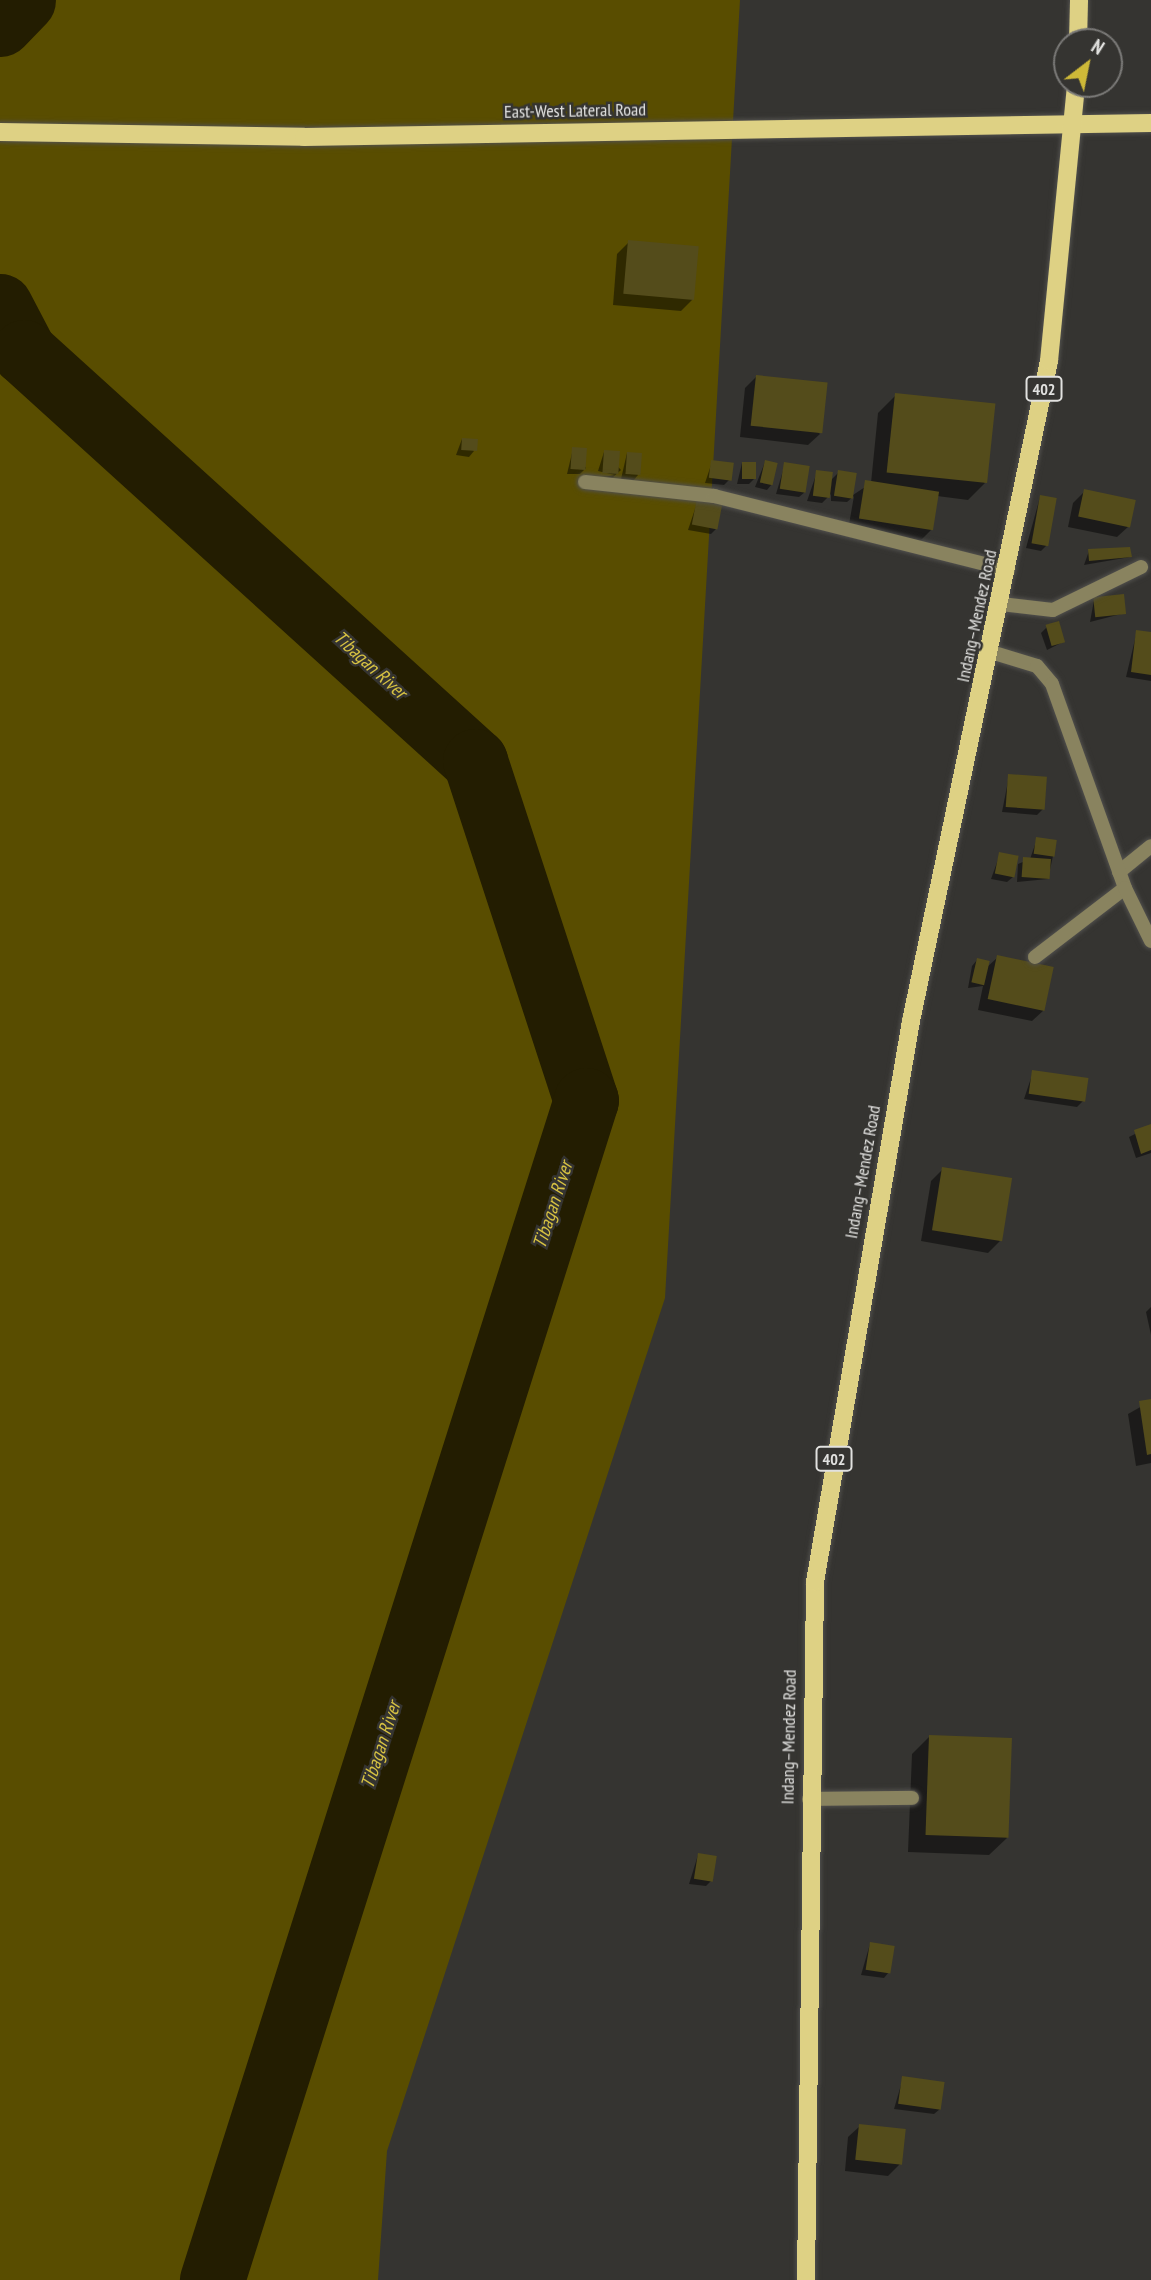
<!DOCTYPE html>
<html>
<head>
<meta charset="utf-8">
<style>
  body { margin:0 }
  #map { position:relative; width:1151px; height:2280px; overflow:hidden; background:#353431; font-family:"PT Sans Narrow",sans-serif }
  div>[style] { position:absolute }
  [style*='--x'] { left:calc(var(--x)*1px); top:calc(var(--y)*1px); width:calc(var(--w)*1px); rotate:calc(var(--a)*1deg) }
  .green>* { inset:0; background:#594d00 }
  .shadow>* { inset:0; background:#0007 }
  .river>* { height:65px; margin:-32.5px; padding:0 32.5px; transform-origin:32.5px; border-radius:32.5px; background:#231d01 }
  .building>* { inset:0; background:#544c1b; transform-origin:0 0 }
  .roads { filter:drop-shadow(0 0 2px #51504d) drop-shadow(0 0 2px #51504d) }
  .service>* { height:14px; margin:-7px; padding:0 7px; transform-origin:7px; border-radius:7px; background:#89835f }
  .tertiary>* { height:14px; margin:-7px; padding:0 7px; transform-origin:7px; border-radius:7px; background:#89835f }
  .primary>* { height:18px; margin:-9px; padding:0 9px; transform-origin:9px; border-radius:9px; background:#ded184 }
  span { translate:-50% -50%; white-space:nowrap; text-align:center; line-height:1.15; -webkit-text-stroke:5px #353431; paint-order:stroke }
  .shield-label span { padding:2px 5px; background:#353431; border:2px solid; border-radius:5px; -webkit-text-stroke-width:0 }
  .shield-label { font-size:16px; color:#e1e1df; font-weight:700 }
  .street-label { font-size:18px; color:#e1e1df }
  .water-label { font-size:19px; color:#d7c242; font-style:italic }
  .north { position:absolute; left:1053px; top:28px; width:70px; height:70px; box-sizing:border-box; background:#353431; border:2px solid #7a7977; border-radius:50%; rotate:32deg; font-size:19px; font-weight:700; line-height:28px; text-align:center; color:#e1e1df }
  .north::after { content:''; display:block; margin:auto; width:24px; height:32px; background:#ceb938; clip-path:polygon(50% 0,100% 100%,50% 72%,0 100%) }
</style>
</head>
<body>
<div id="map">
  <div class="green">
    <i style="clip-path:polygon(0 0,740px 0,665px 1298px,387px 2151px,378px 2280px,0 2280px)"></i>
  </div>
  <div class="shadow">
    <i style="clip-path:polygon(629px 242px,693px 299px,681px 311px,613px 305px,617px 254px)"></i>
    <i style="clip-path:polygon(757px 376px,820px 434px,808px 445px,740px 437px,745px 388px)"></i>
    <i style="clip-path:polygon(896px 395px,985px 483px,968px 500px,937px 496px,931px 530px,919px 542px,848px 530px,854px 496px,847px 502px,831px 501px,831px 494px,822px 503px,807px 501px,817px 472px,830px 481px,839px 472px,853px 495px,871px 483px,878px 413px)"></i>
    <i style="clip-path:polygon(462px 439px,474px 451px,469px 457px,456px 455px)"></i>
    <i style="clip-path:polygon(573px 449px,586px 468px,580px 474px,567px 474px)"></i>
    <i style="clip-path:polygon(604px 452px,621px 470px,612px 478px,598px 478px,615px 475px,598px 471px)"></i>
    <i style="clip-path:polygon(627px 453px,638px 475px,633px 481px,621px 479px)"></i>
    <i style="clip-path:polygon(712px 462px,730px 479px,724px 485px,705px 483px)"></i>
    <i style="clip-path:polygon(765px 462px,772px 484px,767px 490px,755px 487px)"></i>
    <i style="clip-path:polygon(742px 463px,754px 479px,749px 484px,737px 484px)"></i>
    <i style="clip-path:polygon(785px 464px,805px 492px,799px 497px,776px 494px)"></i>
    <i style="clip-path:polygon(1085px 491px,1129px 526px,1117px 537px,1068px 527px,1073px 503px)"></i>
    <i style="clip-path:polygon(1040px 497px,1046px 546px,1041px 551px,1026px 548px)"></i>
    <i style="clip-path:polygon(698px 500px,716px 529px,711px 534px,688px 530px)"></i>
    <i style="clip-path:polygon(1089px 551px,1130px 557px,1084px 565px)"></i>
    <i style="clip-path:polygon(1094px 600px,1125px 613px,1090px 622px)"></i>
    <i style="clip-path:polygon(1047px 627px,1063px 642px,1047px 650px,1041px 633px)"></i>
    <i style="clip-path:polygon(1137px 631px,1151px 633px,1151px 681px,1126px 677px)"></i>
    <i style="clip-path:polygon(1009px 776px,1043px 809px,1037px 815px,1002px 812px)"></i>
    <i style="clip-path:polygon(1037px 839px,1053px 856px,1048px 879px,1017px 882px,1018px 864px,1030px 859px)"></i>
    <i style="clip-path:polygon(1000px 854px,1013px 877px,1007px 882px,991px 879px)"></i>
    <i style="clip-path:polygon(998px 957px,1044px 1010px,1032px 1021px,978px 1010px,983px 986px,968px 988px,972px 966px,977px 960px,986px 968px)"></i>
    <i style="clip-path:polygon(1033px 1072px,1083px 1101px,1077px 1107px,1024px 1099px)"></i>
    <i style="clip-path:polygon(1151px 1126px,1151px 1153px,1136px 1158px,1129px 1137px)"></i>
    <i style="clip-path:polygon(943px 1169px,1000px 1241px,988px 1253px,921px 1241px,931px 1181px)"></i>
    <i style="clip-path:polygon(1151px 1307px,1151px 1335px,1146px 1312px)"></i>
    <i style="clip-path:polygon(1151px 1401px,1151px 1463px,1136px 1466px,1128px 1414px)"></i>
    <i style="clip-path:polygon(929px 1737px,1007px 1838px,989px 1855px,908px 1852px,912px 1754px)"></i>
    <i style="clip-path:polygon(698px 1855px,711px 1881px,706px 1886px,689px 1884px)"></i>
    <i style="clip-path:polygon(870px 1944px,889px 1972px,884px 1978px,861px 1975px)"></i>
    <i style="clip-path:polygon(903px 2078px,940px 2109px,934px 2114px,894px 2109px)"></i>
    <i style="clip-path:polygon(860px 2126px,900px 2164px,888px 2176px,845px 2171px,848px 2137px)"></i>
  </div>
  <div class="river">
    <i style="--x:0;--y:24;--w:33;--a:-46"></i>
    <i style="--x:0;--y:306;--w:52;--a:62.4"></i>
    <i style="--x:24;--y:352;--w:609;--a:42.2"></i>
    <i style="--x:475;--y:761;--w:357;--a:71.9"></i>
    <i style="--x:586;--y:1100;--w:1238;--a:107.59"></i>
  </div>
  <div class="building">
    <i style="left:628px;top:240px;width:71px;height:54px;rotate:5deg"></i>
    <i style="left:756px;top:375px;width:72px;height:51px;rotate:6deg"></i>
    <i style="left:895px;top:393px;width:101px;height:80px;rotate:6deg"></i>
    <i style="left:462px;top:438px;width:16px;height:12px;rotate:4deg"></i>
    <i style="left:572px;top:447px;width:15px;height:22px;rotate:4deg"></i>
    <i style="left:604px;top:450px;width:16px;height:23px;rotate:4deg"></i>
    <i style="left:627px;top:452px;width:15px;height:22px;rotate:4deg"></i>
    <i style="left:711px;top:460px;width:23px;height:18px;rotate:7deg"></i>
    <i style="left:765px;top:460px;width:13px;height:23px;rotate:13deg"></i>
    <i style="left:742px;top:462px;width:14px;height:17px"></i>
    <i style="left:784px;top:462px;width:26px;height:27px;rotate:9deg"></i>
    <i style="left:816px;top:470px;width:17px;height:26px;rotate:7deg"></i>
    <i style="left:838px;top:470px;width:19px;height:26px;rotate:9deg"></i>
    <i style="left:865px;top:480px;width:75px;height:39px;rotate:9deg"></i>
    <i style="left:1084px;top:489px;width:53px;height:28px;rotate:12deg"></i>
    <i style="left:1040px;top:495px;width:17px;height:49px;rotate:10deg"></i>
    <i style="left:697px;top:498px;width:26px;height:27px;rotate:11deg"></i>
    <i style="clip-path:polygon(1130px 547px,1132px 557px,1089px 561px,1088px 549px)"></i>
    <i style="left:1124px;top:594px;width:20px;height:31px;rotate:84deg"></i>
    <i style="left:1059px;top:621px;width:22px;height:14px;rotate:74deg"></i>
    <i style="clip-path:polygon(1136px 630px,1151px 632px,1151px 675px,1131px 672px)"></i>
    <i style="left:1008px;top:774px;width:39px;height:33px;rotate:4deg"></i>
    <i style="left:1036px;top:837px;width:21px;height:17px;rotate:8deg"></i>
    <i style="left:999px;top:852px;width:20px;height:22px;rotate:11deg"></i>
    <i style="left:1023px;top:857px;width:28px;height:20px;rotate:4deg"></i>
    <i style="left:997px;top:955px;width:58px;height:45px;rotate:12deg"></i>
    <i style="left:977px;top:958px;width:13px;height:25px;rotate:13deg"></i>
    <i style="left:1032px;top:1070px;width:57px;height:24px;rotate:8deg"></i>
    <i style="clip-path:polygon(1151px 1124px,1151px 1150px,1141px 1154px,1134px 1130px)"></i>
    <i style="left:942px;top:1167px;width:71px;height:64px;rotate:9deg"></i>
    <i style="clip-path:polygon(1151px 1399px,1151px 1454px,1147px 1455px,1139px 1401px)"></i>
    <i style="left:929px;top:1735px;width:83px;height:100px;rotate:2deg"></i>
    <i style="left:698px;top:1853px;width:19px;height:26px;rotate:9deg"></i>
    <i style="left:870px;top:1942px;width:25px;height:28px;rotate:9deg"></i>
    <i style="left:902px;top:2076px;width:43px;height:28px;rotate:8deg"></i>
    <i style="left:859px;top:2124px;width:47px;height:36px;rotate:6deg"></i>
  </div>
  <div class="roads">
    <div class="service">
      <i style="--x:585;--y:482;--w:130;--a:6.2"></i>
      <i style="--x:714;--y:496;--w:303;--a:14.1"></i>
      <i style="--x:1001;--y:604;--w:52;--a:6.6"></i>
      <i style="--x:1053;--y:610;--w:98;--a:-26"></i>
      <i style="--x:1119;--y:872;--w:41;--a:-39.1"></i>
      <i style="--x:1035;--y:957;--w:113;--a:-37.5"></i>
      <i style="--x:809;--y:1799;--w:103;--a:-0.6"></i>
    </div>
    <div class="tertiary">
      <i style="--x:991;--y:652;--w:48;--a:16.9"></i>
      <i style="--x:1037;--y:666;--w:23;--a:50"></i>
      <i style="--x:1052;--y:684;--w:217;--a:70.3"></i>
      <i style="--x:1125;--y:888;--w:59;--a:63.9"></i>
    </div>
    <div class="primary">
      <i style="--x:1078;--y:42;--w:42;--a:-88.6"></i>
      <i style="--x:0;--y:132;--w:304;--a:0.9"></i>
      <i style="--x:304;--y:137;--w:847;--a:-0.95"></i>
      <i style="--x:806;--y:2280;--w:698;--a:-89.26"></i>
      <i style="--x:815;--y:1582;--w:569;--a:-80.29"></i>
      <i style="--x:911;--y:1021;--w:674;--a:-78.19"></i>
      <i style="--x:1049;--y:361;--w:278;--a:-84.4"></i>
    </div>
  </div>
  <div class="shield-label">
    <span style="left:1044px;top:389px">402</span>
    <span style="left:834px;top:1459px">402</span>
  </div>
  <div class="street-label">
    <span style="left:575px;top:111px;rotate:-1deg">East-West Lateral Road</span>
    <span style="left:977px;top:616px;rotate:-78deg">Indang–Mendez Road</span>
    <span style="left:863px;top:1172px;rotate:-80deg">Indang–Mendez Road</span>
    <span style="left:789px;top:1737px;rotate:-89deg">Indang–Mendez Road</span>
  </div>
  <div class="water-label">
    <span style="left:370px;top:665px;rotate:42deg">Tibagan River</span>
    <span style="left:553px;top:1205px;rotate:-72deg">Tibagan River</span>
    <span style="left:381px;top:1745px;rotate:-72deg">Tibagan River</span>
  </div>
  <div class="north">N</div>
</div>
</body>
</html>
